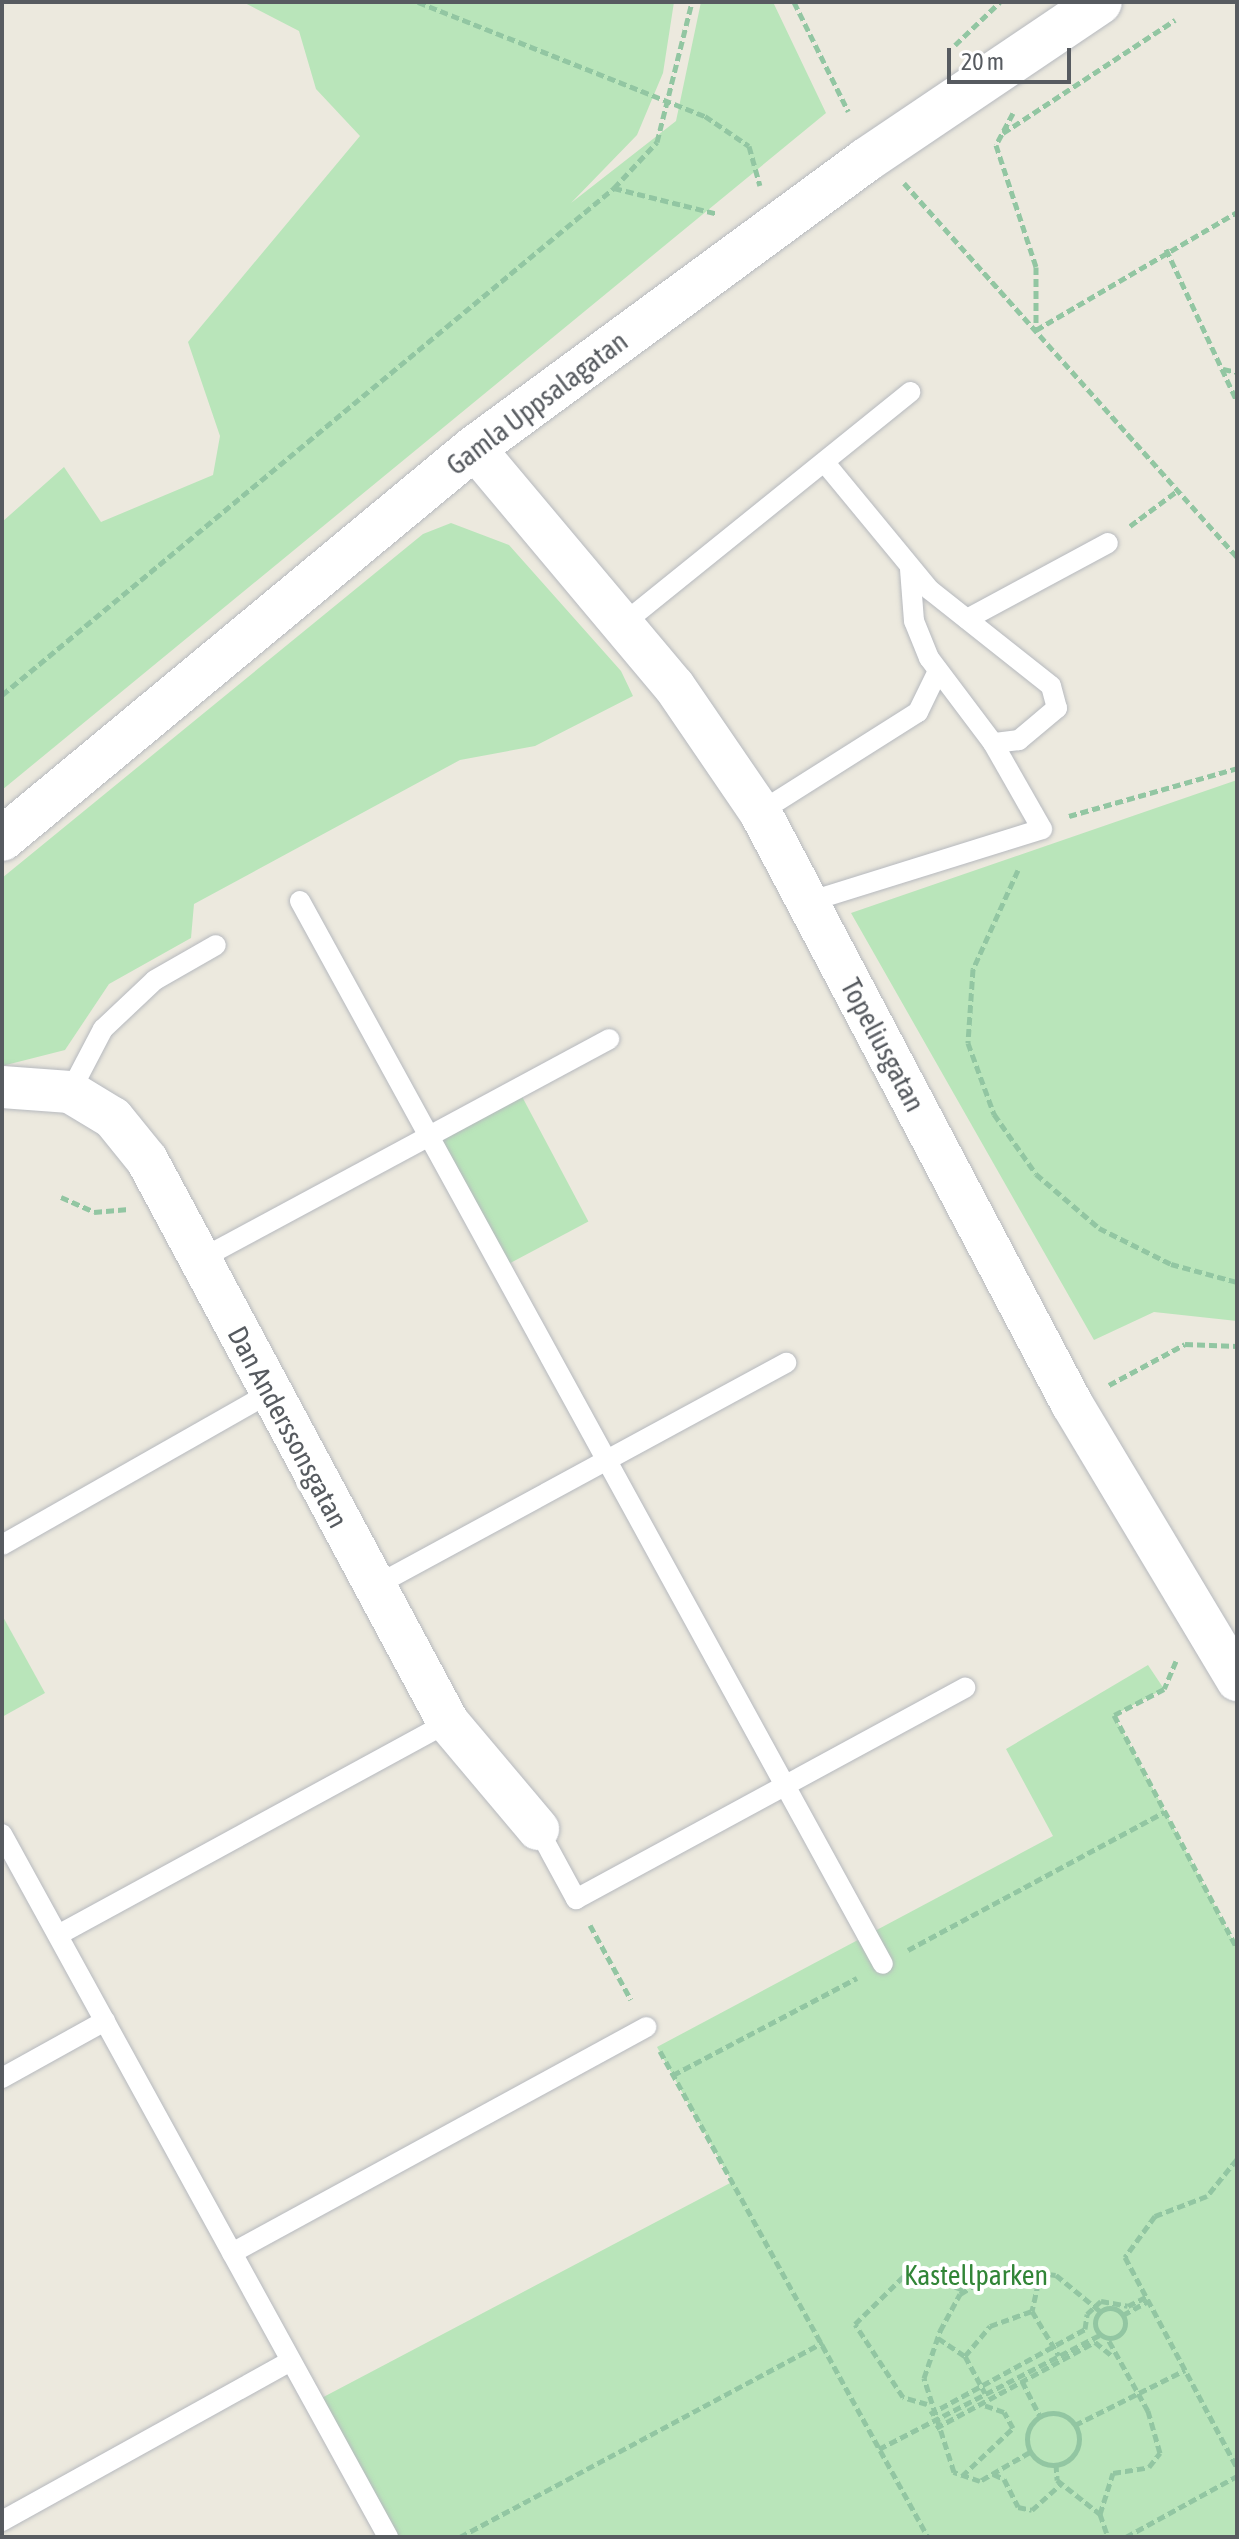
<!DOCTYPE html>
<html>
<head>
<meta charset="utf-8">
<style>
  body { margin:0 }
  #map { position:relative; width:1239px; height:2539px; overflow:hidden; background:#ece9de; font-family:"Asap Condensed",sans-serif }
  div>[style] { position:absolute }
  [style*='--x'] { left:calc(var(--x)*1px); top:calc(var(--y)*1px); width:calc(var(--w)*1px); rotate:calc(var(--a)*1deg) }
  .green>* { inset:0; background:#b9e5ba; transform-origin:0 0 }
  .path>* { height:5px; margin-top:-2.5px; transform-origin:0; background:repeating-linear-gradient(90deg,#92c6a2 0 8px,transparent 0 12px) }
  .path>.ring { margin:-2.5px; padding:0; box-sizing:content-box; background:none; border:5px solid #92c6a2; border-radius:50% }
  .roads { filter:drop-shadow(0 0 2px #b6b9be) drop-shadow(0 0 2px #b6b9be) }
  .lane>* { height:20px; margin:-10px; padding:0 10px; transform-origin:10px; border-radius:10px; background:#fff }
  .street>* { height:42px; margin:-21px; padding:0 21px; transform-origin:21px; border-radius:21px; background:#fff }
  .secondary>* { height:44px; margin:-22px; padding:0 22px; transform-origin:22px; border-radius:22px; background:#fff }
  span { translate:-50% -50%; white-space:nowrap; text-align:center; line-height:1.15; -webkit-text-stroke:8px #fff; paint-order:stroke }
  .street-label { font-size:28px; color:#575b60 }
  .park-label { font-size:28px; color:#318537 }
  .frame { position:absolute; inset:0; border:4px solid #575b60; pointer-events:none }
  .scale { position:absolute; left:947px; top:48px; width:124px; height:36px; box-sizing:border-box; border:4px solid #575b60; border-top:0; padding-left:10px; font-size:24px; line-height:28px; white-space:nowrap; color:#575b60; -webkit-text-stroke:6px #fff; paint-order:stroke }
</style>
</head>
<body>
<div id="map">
  <div class="green">
    <i style="clip-path:polygon(243px 2px,674px 2px,663px 73px,637px 135px,571px 203px,676px 121px,701px 2px,773px 2px,826px 113px,2px 790px,2px 522px,64px 467px,101px 522px,213px 475px,220px 436px,188px 342px,360px 136px,316px 89px,299px 31px)"></i>
    <i style="clip-path:polygon(451px 523px,509px 545px,621px 671px,633px 696px,535px 746px,460px 760px,194px 904px,191px 938px,109px 984px,65px 1050px,2px 1066px,2px 878px,423px 534px)"></i>
    <i style="clip-path:polygon(1237px 780px,1237px 1321px,1154px 1312px,1094px 1340px,851px 913px)"></i>
    <i style="left:518px;top:1089px;width:150px;height:100px;rotate:62deg"></i>
    <i style="clip-path:polygon(2px 1615px,45px 1693px,2px 1717px)"></i>
    <i style="clip-path:polygon(1148px 1665px,1164px 1689px,1114px 1715px,1237px 1948px,1237px 2537px,388px 2537px,314px 2402px,732px 2182px,657px 2047px,1053px 1836px,1006px 1749px)"></i>
  </div>
  <div class="path">
    <i style="--x:418;--y:2;--w:309;--a:21.7"></i>
    <i style="--x:705;--y:116;--w:53;--a:34.3"></i>
    <i style="--x:749;--y:146;--w:41;--a:74.6"></i>
    <i style="--x:794;--y:2;--w:122;--a:63.6"></i>
    <i style="--x:955;--y:45;--w:62;--a:-43.7"></i>
    <i style="--x:1013;--y:113;--w:36;--a:118"></i>
    <i style="--x:996;--y:145;--w:128;--a:71.8"></i>
    <i style="--x:1036;--y:267;--w:62;--a:90"></i>
    <i style="--x:1003;--y:133;--w:206;--a:-33.3"></i>
    <i style="--x:904;--y:183;--w:501;--a:48.32"></i>
    <i style="--x:614;--y:188;--w:107;--a:14"></i>
    <i style="--x:1166;--y:249;--w:168;--a:65"></i>
    <i style="--x:1036;--y:330;--w:233;--a:-30.4"></i>
    <i style="--x:1223;--y:369;--w:14;--a:12"></i>
    <i style="--x:1130;--y:526;--w:59;--a:-36.7"></i>
    <i style="--x:2;--y:695;--w:795;--a:-39.64"></i>
    <i style="--x:614;--y:188;--w:63;--a:-46.9"></i>
    <i style="--x:657;--y:142;--w:144;--a:-76"></i>
    <i style="--x:1069;--y:816;--w:175;--a:-15.9"></i>
    <i style="--x:1018;--y:870;--w:109;--a:114.4"></i>
    <i style="--x:973;--y:969;--w:74;--a:93.9"></i>
    <i style="--x:968;--y:1043;--w:76;--a:69.9"></i>
    <i style="--x:994;--y:1114;--w:73;--a:55"></i>
    <i style="--x:1036;--y:1174;--w:83;--a:40.6"></i>
    <i style="--x:1099;--y:1228;--w:80;--a:26.6"></i>
    <i style="--x:1171;--y:1264;--w:68;--a:15.3"></i>
    <i style="--x:61;--y:1197;--w:36;--a:24"></i>
    <i style="--x:94;--y:1212;--w:35;--a:-5"></i>
    <i style="--x:1109;--y:1385;--w:86;--a:-28.3"></i>
    <i style="--x:1185;--y:1344;--w:52;--a:2.2"></i>
    <i style="--x:1176;--y:1661;--w:30;--a:113"></i>
    <i style="--x:1164;--y:1689;--w:56;--a:152.5"></i>
    <i style="--x:1114;--y:1715;--w:263;--a:62.2"></i>
    <i style="--x:590;--y:1925;--w:85;--a:61.3"></i>
    <i style="--x:908;--y:1950;--w:291;--a:-28.3"></i>
    <i style="--x:660;--y:2051;--w:555;--a:61.13"></i>
    <i style="--x:673;--y:2075;--w:208;--a:-27.8"></i>
    <i style="--x:1237;--y:2159;--w:48;--a:129"></i>
    <i style="--x:1207;--y:2196;--w:56;--a:159"></i>
    <i style="--x:1155;--y:2216;--w:51;--a:126.2"></i>
    <i style="--x:1125;--y:2257;--w:239;--a:62"></i>
    <i style="--x:1041;--y:2271;--w:41;--a:102.7"></i>
    <i style="--x:1032;--y:2311;--w:52;--a:59"></i>
    <i class="ring" style="left:1095px;top:2308px;width:25px;height:25px"></i>
    <i style="--x:1123;--y:2315;--w:29;--a:-29"></i>
    <i style="--x:938;--y:2338;--w:32;--a:34"></i>
    <i style="--x:965;--y:2356;--w:42;--a:61.6"></i>
    <i style="--x:965;--y:2356;--w:39;--a:-50"></i>
    <i style="--x:990;--y:2326;--w:45;--a:-19.7"></i>
    <i style="--x:1022;--y:2381;--w:39;--a:63"></i>
    <i style="--x:927;--y:2404;--w:25;--a:-164"></i>
    <i style="--x:903;--y:2397;--w:87;--a:-123.3"></i>
    <i style="--x:855;--y:2324;--w:77;--a:-44.5"></i>
    <i style="--x:910;--y:2270;--w:58;--a:20.3"></i>
    <i class="ring" style="left:1027px;top:2413px;width:47px;height:47px"></i>
    <i style="--x:930;--y:2414;--w:177;--a:-28.7"></i>
    <i style="--x:1085;--y:2329;--w:15;--a:-82"></i>
    <i style="--x:1087;--y:2314;--w:19;--a:-43"></i>
    <i style="--x:1101;--y:2301;--w:27;--a:10"></i>
    <i style="--x:1128;--y:2306;--w:20;--a:-27"></i>
    <i style="--x:1075;--y:2425;--w:123;--a:-26.6"></i>
    <i style="--x:936;--y:2428;--w:181;--a:-28.4"></i>
    <i style="--x:1095;--y:2342;--w:22;--a:39"></i>
    <i style="--x:879;--y:2449;--w:249;--a:-27.3"></i>
    <i style="--x:1030;--y:2452;--w:58;--a:149.9"></i>
    <i style="--x:980;--y:2481;--w:28;--a:-161"></i>
    <i style="--x:954;--y:2472;--w:99;--a:-107.7"></i>
    <i style="--x:924;--y:2378;--w:50;--a:-71.2"></i>
    <i style="--x:940;--y:2331;--w:42;--a:-61.6"></i>
    <i style="--x:960;--y:2294;--w:50;--a:-31.2"></i>
    <i style="--x:1003;--y:2268;--w:53;--a:7.5"></i>
    <i style="--x:1056;--y:2275;--w:57;--a:39.3"></i>
    <i style="--x:1056;--y:2464;--w:16;--a:86"></i>
    <i style="--x:1057;--y:2480;--w:55;--a:38.3"></i>
    <i style="--x:1100;--y:2514;--w:24;--a:71"></i>
    <i style="--x:993;--y:2474;--w:12;--a:24"></i>
    <i style="--x:1004;--y:2479;--w:31;--a:63"></i>
    <i style="--x:1018;--y:2507;--w:14;--a:12"></i>
    <i style="--x:1032;--y:2510;--w:40;--a:-42"></i>
    <i style="--x:962;--y:2476;--w:70;--a:-43.3"></i>
    <i style="--x:1013;--y:2428;--w:18;--a:-119"></i>
    <i style="--x:1004;--y:2412;--w:24;--a:-161"></i>
    <i style="--x:1100;--y:2514;--w:43;--a:-72.4"></i>
    <i style="--x:1113;--y:2473;--w:36;--a:-9"></i>
    <i style="--x:1149;--y:2467;--w:18;--a:-52"></i>
    <i style="--x:1160;--y:2453;--w:44;--a:-105.9"></i>
    <i style="--x:1148;--y:2411;--w:82;--a:-119.1"></i>
    <i style="--x:460;--y:2537;--w:412;--a:-28.2"></i>
    <i style="--x:1126;--y:2537;--w:127;--a:-28.8"></i>
  </div>
  <div class="roads">
    <div class="lane">
      <i style="--x:826;--y:464;--w:163;--a:50.5"></i>
      <i style="--x:930;--y:590;--w:154;--a:38.4"></i>
      <i style="--x:1051;--y:686;--w:23;--a:75"></i>
      <i style="--x:1057;--y:708;--w:50;--a:139.9"></i>
      <i style="--x:1019;--y:740;--w:26;--a:173"></i>
      <i style="--x:993;--y:743;--w:106;--a:-127"></i>
      <i style="--x:929;--y:658;--w:40;--a:-112"></i>
      <i style="--x:914;--y:621;--w:52;--a:-94.4"></i>
      <i style="--x:967;--y:619;--w:160;--a:-28.3"></i>
      <i style="--x:624;--y:623;--w:368;--a:-38.9"></i>
      <i style="--x:760;--y:812;--w:187;--a:-32.3"></i>
      <i style="--x:918;--y:712;--w:46;--a:-64"></i>
      <i style="--x:300;--y:901;--w:1212;--a:61.26"></i>
      <i style="--x:808;--y:902;--w:245;--a:-17.3"></i>
      <i style="--x:1042;--y:829;--w:99;--a:-119.7"></i>
      <i style="--x:70;--y:1092;--w:71;--a:-62.4"></i>
      <i style="--x:103;--y:1029;--w:71;--a:-43.3"></i>
      <i style="--x:155;--y:980;--w:70;--a:-29.8"></i>
      <i style="--x:199;--y:1260;--w:466;--a:-28.3"></i>
      <i style="--x:2;--y:1545;--w:308;--a:-29.6"></i>
      <i style="--x:375;--y:1586;--w:468;--a:-28.5"></i>
      <i style="--x:538;--y:1829;--w:80;--a:61.5"></i>
      <i style="--x:576;--y:1899;--w:443;--a:-28.5"></i>
      <i style="--x:2;--y:1834;--w:802;--a:61.23"></i>
      <i style="--x:58;--y:1935;--w:444;--a:-28.6"></i>
      <i style="--x:2;--y:2078;--w:118;--a:-29"></i>
      <i style="--x:232;--y:2253;--w:472;--a:-28.6"></i>
      <i style="--x:2;--y:2521;--w:330;--a:-29"></i>
    </div>
    <div class="street">
      <i style="--x:474;--y:448;--w:311;--a:50"></i>
      <i style="--x:674;--y:686;--w:153;--a:55.7"></i>
      <i style="--x:760;--y:812;--w:669;--a:62.21"></i>
      <i style="--x:1072;--y:1404;--w:322;--a:59.1"></i>
      <i style="--x:2;--y:1087;--w:68;--a:4.2"></i>
      <i style="--x:70;--y:1092;--w:50;--a:31.2"></i>
      <i style="--x:113;--y:1118;--w:54;--a:51"></i>
      <i style="--x:147;--y:1160;--w:638;--a:61.83"></i>
      <i style="--x:448;--y:1722;--w:140;--a:49.9"></i>
    </div>
    <div class="secondary">
      <i style="--x:2;--y:839;--w:613;--a:-39.64"></i>
      <i style="--x:474;--y:448;--w:486;--a:-36.3"></i>
      <i style="--x:866;--y:160;--w:282;--a:-34"></i>
    </div>
  </div>
  <div class="street-label">
    <span style="left:537px;top:403px;rotate:-37deg">Gamla Uppsalagatan</span>
    <span style="left:883px;top:1045px;rotate:62deg">Topeliusgatan</span>
    <span style="left:288px;top:1427px;rotate:62deg">Dan Anderssonsgatan</span>
  </div>
  <div class="park-label">
    <span style="left:976px;top:2275px">Kastellparken</span>
  </div>
  <div class="frame"></div>
  <div class="scale">20 m</div>
</div>
</body>
</html>
